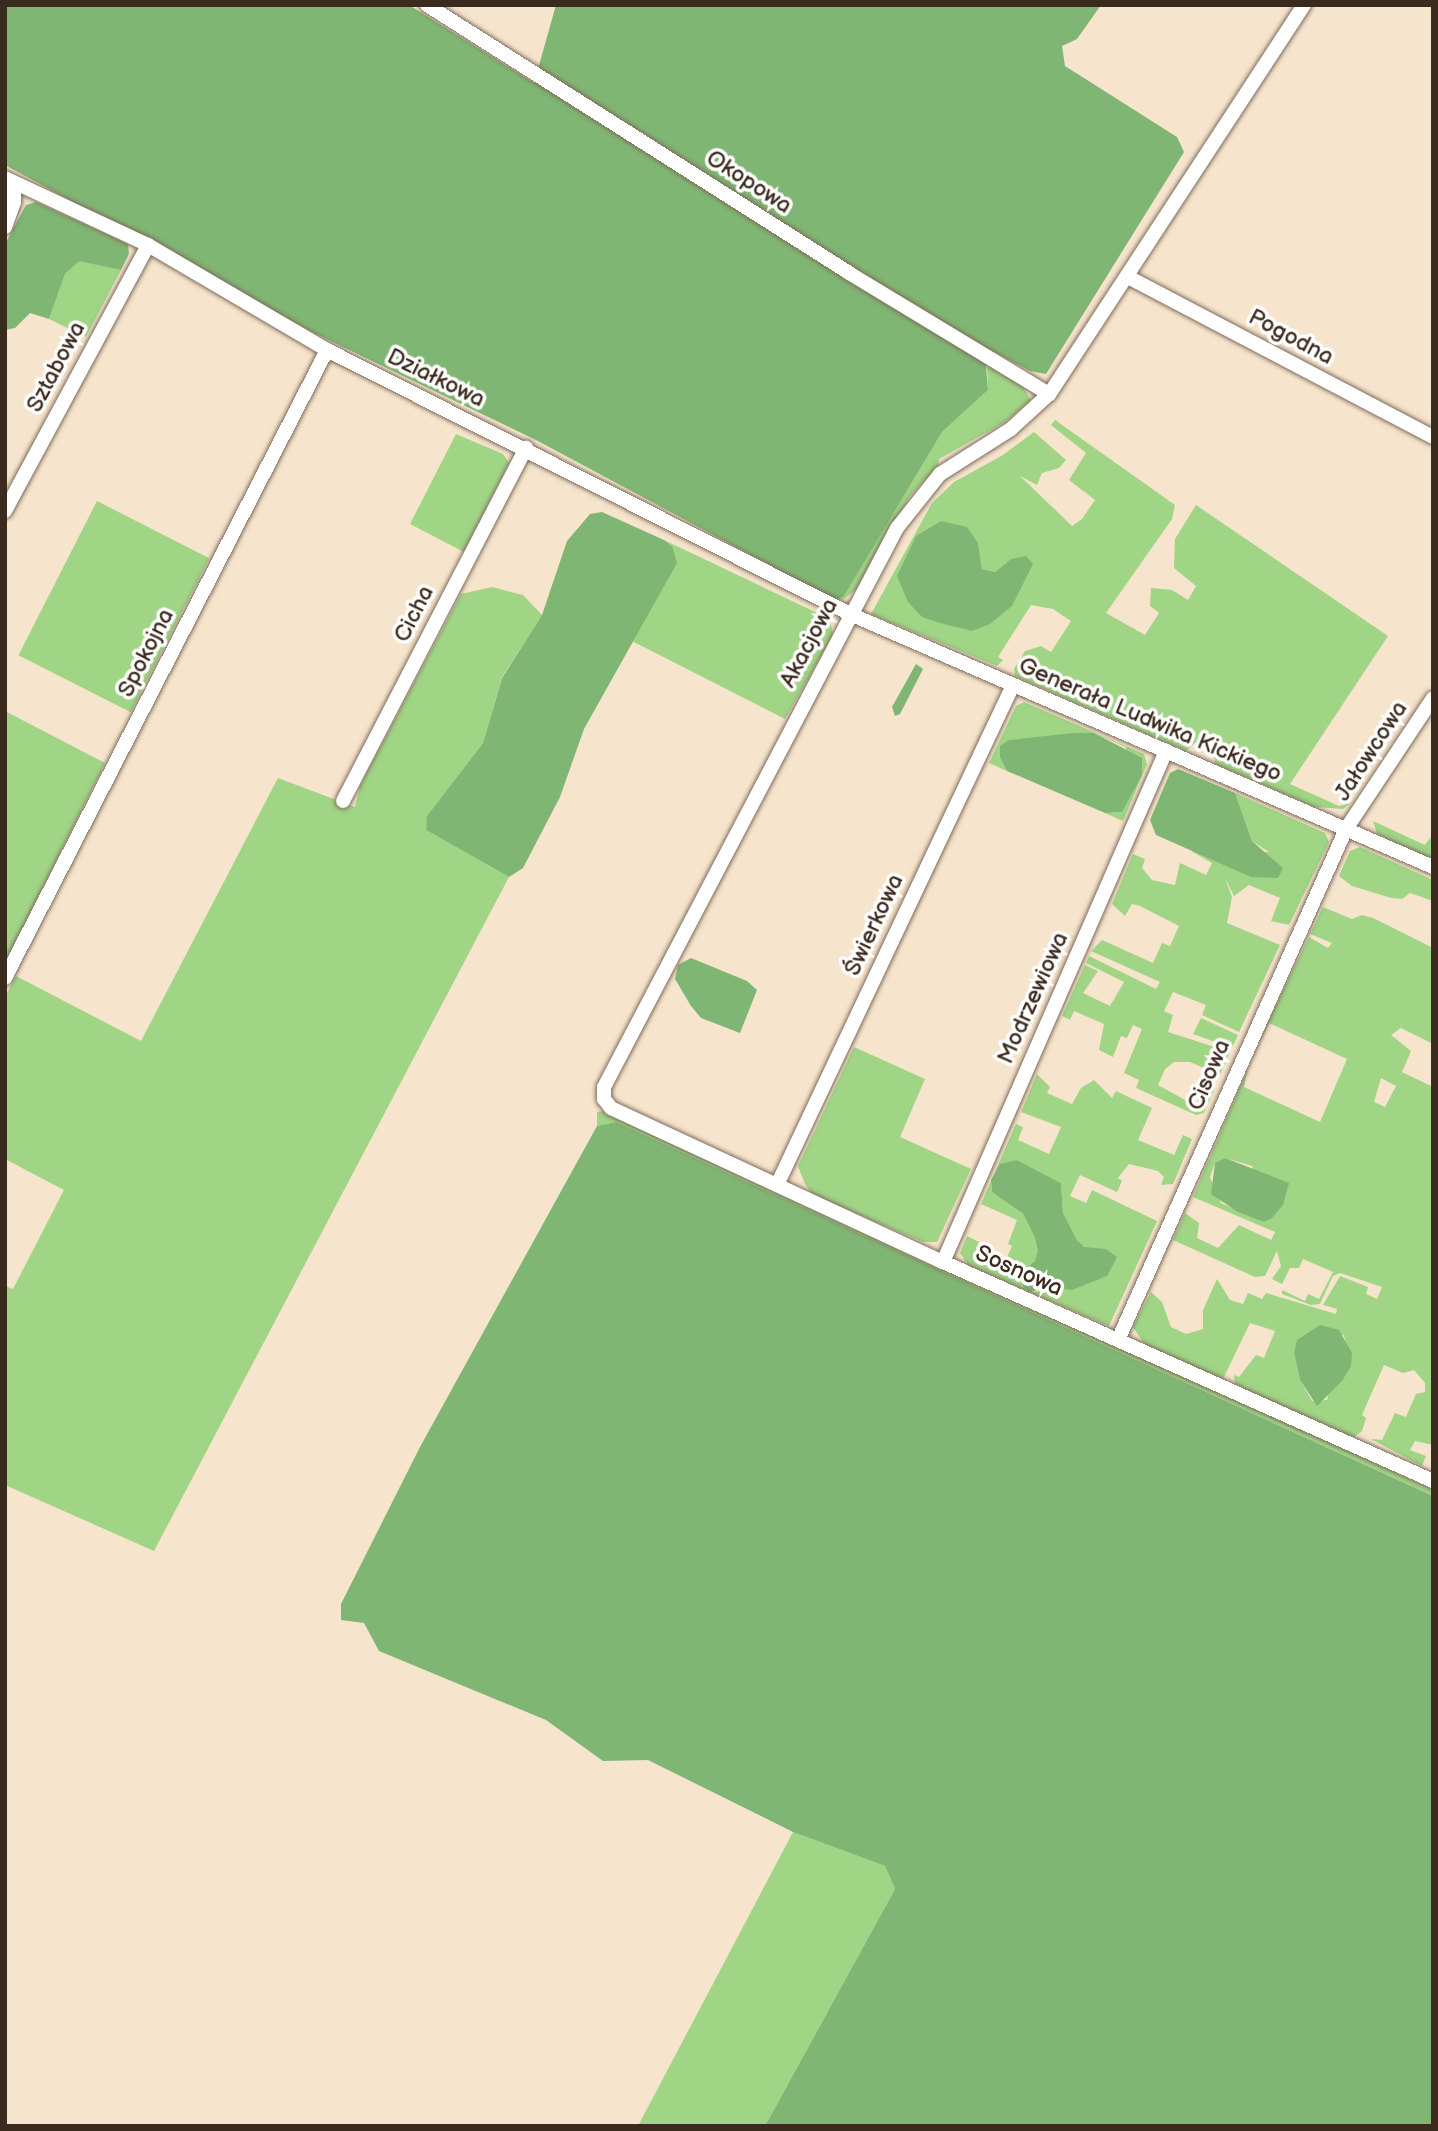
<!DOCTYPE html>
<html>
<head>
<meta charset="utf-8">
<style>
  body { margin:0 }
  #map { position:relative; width:1438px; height:2131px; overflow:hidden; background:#f6e4cc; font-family:"Balsamiq Sans",sans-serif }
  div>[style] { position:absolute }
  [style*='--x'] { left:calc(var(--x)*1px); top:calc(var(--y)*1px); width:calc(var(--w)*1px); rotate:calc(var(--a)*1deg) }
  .green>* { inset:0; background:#a0d586; transform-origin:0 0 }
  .forest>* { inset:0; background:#80b673 }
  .roads { filter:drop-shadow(0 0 2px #7c6b5b) drop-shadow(0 0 2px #7c6b5b) }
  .street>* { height:14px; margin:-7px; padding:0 7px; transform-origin:7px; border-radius:7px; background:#fff }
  span { translate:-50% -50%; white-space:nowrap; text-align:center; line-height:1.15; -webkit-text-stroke:7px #fff; paint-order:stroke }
  .street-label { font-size:23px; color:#3b2a1e }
  .frame { position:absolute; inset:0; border:7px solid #3b2a1e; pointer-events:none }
</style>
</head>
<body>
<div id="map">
  <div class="green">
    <i style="clip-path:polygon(79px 260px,121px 270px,86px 337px,49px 319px,65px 274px)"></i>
    <i style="clip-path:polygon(987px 365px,1023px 387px,1031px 400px,1005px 422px,939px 459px,938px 466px,910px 496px,858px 588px,844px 599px,835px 600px,844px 595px,942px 432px,988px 390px)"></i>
    <i style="clip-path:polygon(evenodd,1055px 420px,1175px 505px,1172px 519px,1106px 613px,1145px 635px,1159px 613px,1150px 606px,1151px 588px,1172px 590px,1188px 600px,1196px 586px,1174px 568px,1175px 539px,1196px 505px,1388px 636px,1290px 784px,1339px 806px,1351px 803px,1343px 809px,1315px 807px,1215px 764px,1214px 751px,1195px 743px,1186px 751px,1015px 676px,1014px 669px,1025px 651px,1041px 646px,1051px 652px,1071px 621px,1053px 609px,1031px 605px,998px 657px,1003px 660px,997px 666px,871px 614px,932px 503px,954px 482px,1003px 455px,1034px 432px,1066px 460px,1059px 468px,1042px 473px,1037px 485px,1020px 476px,1072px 526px,1082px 519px,1095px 500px,1069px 480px,1086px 453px,1051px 425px,1055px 420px,978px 543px,982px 569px,995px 572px,1011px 559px,940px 623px,978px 543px)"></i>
    <i style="clip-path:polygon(456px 434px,503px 454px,509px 463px,464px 552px,410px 524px)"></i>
    <i style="left:97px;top:501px;width:126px;height:173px;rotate:27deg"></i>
    <i style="clip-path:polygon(664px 540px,830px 619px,833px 635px,785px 719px,632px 641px,672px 546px)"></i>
    <i style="clip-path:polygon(492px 587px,523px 595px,542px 615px,502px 677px,483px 743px,428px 815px,426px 830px,509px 877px,154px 1551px,5px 1485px,5px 1286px,13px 1289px,64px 1190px,5px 1159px,5px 997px,16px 976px,141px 1041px,278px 778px,355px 807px,360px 786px,461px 594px)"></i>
    <i style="clip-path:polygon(1024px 702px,1144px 754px,1147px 764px,1123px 821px,1105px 813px,1122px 812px,1126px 747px,1094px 733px,1010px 740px,1000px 747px,1000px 758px,1007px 771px,989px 763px,1016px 706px)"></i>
    <i style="clip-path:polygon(5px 711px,105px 763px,5px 963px)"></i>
    <i style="clip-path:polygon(1235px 793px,1325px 833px,1329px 842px,1289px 925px,1271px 921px,1280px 898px,1249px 885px,1234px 896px,1225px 878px,1232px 897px,1227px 923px,1280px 945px,1239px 1032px,1202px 1015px,1206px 1005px,1173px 992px,1164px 1011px,1173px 1015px,1168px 1032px,1230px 1052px,1220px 1075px,1190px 1062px,1174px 1062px,1165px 1069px,1158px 1085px,1187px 1101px,1197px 1104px,1207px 1084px,1215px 1088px,1204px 1113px,1196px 1115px,1136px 1088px,1139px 1080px,1124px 1073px,1142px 1029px,1133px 1025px,1127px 1038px,1121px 1036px,1113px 1057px,1099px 1050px,1104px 1024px,1074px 1011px,1070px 1020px,1062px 1016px,1085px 965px,1098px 971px,1083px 993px,1110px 1006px,1124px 982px,1086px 963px,1089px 956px,1156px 989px,1160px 982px,1091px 951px,1102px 940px,1153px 963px,1162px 943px,1170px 946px,1179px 926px,1140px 906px,1132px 904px,1125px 916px,1112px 904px,1133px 854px,1145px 859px,1142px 868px,1152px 880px,1175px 885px,1180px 863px,1206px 875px,1212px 863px,1191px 851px,1269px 852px,1252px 841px)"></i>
    <i style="clip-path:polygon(1373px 821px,1425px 845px,1433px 834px,1433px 860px,1377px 834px)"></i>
    <i style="clip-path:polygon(1360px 847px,1433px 880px,1433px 901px,1410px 893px,1402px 899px,1391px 898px,1352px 886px,1339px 876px,1350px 851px)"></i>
    <i style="clip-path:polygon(evenodd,1323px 907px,1352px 919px,1362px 915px,1373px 918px,1433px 948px,1433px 1044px,1401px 1028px,1391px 1035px,1411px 1051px,1402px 1072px,1433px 1087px,1433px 1445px,1415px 1441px,1410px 1450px,1426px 1456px,1422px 1466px,1371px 1439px,1382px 1440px,1395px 1413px,1406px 1417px,1416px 1394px,1425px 1392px,1425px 1383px,1414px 1370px,1403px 1373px,1384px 1365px,1362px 1415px,1366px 1418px,1362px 1431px,1353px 1438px,1235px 1386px,1234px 1375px,1239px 1377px,1256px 1355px,1264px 1358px,1275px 1331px,1250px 1323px,1223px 1379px,1147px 1348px,1133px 1327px,1151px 1292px,1162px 1302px,1171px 1327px,1186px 1334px,1203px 1329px,1203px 1310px,1217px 1279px,1230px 1300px,1243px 1304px,1248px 1293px,1262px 1299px,1266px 1293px,1336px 1314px,1337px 1309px,1323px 1305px,1340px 1276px,1368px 1287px,1366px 1294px,1377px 1299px,1382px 1287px,1340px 1273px,1333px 1276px,1320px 1304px,1311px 1305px,1282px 1294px,1282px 1290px,1305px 1301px,1308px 1294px,1319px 1299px,1333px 1272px,1303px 1259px,1299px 1268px,1290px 1268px,1282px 1284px,1272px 1279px,1281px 1266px,1277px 1251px,1265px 1276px,1255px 1277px,1173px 1240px,1185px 1213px,1199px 1223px,1197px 1238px,1218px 1248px,1239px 1225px,1271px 1240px,1275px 1232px,1193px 1197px,1248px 1069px,1244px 1087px,1320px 1122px,1347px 1059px,1269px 1023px,1255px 1051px,1268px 1022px,1309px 937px,1328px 948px,1332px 943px,1310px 934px,1323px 907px,1381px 1078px,1396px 1086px,1385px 1107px,1374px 1102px,1381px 1078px,1323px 907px,1225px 1158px,1252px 1166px,1271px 1219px,1264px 1222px,1221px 1203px,1210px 1177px,1215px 1163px,1225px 1158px,1323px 907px,1344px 1335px,1351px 1366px,1329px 1390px,1327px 1400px,1312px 1401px,1300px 1380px,1294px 1353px,1344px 1335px)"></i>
    <i style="clip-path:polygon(1201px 1018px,1238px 1035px,1232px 1048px,1193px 1034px)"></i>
    <i style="clip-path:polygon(854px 1047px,925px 1079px,900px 1137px,971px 1169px,937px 1242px,923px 1242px,813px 1195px,805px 1184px,798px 1166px)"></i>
    <i style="clip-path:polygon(evenodd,1037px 1074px,1050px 1087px,1047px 1093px,1072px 1104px,1081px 1088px,1094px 1080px,1112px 1098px,1116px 1091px,1152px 1108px,1138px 1140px,1174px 1155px,1183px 1135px,1192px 1139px,1173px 1184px,1161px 1185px,1164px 1177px,1158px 1171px,1129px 1164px,1118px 1178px,1122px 1181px,1117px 1192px,1080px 1175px,1070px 1196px,1086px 1203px,1092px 1190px,1157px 1221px,1109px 1326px,969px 1266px,960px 1253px,967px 1236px,979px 1242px,976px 1251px,1004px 1264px,1012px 1246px,1008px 1244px,1017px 1220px,981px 1204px,1016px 1124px,1023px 1127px,1018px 1140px,1049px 1154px,1061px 1127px,1021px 1112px,1037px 1074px,1017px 1160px,1061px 1183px,1063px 1213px,1077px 1240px,1107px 1276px,1056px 1290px,1030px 1292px,1024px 1288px,1039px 1251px,1035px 1238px,1023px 1214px,992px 1192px,991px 1180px,1017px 1160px)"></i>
    <i style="clip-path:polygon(604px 1111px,1391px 1470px,1433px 1490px,1433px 1496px,616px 1122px,597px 1126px,597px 1112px)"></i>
    <i style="clip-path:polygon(793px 1832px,885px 1866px,895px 1889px,765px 2126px,638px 2126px)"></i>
  </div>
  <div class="forest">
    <i style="clip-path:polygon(5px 5px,409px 5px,534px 83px,556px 5px,1101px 5px,1077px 39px,1062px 46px,1065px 66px,1177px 137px,1184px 152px,1046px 374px,1030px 371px,994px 352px,986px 366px,988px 390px,942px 432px,844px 596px,835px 600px,536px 440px,314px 333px,5px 165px)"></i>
    <i style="clip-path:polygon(36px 202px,128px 244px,129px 254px,121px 270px,79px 261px,65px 274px,49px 319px,30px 313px,15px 328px,5px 330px,5px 244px,26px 205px)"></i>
    <i style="clip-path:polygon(602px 512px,664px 540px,672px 546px,677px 563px,584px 729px,560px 797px,523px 868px,509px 877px,426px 830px,427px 816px,483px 743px,502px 678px,542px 615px,567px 541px,590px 514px)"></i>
    <i style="clip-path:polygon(941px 521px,967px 527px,978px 543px,982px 569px,995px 572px,1011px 559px,1026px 556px,1033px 564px,1012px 606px,990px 624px,972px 631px,940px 623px,922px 617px,908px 602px,897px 576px,916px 536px)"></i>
    <i style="clip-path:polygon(916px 664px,923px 669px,900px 714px,895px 716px,892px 707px)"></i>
    <i style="clip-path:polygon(1073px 733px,1094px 733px,1142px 758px,1142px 775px,1122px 812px,1105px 813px,1007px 771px,1000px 758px,1000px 746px,1009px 740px)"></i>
    <i style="clip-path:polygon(1178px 769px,1235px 793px,1252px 841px,1283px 868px,1278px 878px,1251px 877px,1156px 835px,1150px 820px,1170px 773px)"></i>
    <i style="clip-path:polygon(691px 958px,747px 981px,757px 990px,740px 1033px,701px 1018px,691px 1006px,675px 979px,678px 965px)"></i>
    <i style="clip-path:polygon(616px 1122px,1433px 1496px,1433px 2126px,765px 2126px,895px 1889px,885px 1866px,793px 1832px,648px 1760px,603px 1761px,546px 1720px,379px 1651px,364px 1623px,341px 1620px,341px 1604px,420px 1447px,597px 1126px)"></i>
    <i style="clip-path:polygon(1225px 1158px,1289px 1183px,1283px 1205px,1271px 1219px,1264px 1222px,1238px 1212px,1211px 1194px,1215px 1163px)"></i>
    <i style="clip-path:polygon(1017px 1160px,1061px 1183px,1063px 1213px,1077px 1240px,1084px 1247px,1106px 1249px,1117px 1257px,1107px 1276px,1072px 1290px,1048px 1287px,1030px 1292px,1024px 1288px,1020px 1274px,1035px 1261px,1038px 1251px,1035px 1238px,1023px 1214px,992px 1192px,991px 1180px,1000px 1164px)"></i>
    <i style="clip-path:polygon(1320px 1325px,1339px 1330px,1352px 1353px,1351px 1366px,1342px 1381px,1317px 1406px,1300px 1380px,1294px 1353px,1297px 1340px)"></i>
  </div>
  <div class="roads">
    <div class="street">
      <i style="--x:427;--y:5;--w:500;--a:32.4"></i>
      <i style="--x:849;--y:273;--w:234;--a:31.2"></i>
      <i style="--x:1304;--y:5;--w:465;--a:123.2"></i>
      <i style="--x:1049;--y:394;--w:52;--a:137.4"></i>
      <i style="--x:1011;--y:429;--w:84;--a:147.6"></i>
      <i style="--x:940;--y:474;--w:69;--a:128.5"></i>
      <i style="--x:897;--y:528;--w:631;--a:117.66"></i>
      <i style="--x:604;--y:1087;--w:12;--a:90"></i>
      <i style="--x:604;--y:1099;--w:11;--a:52"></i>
      <i style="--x:611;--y:1108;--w:366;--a:24.9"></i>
      <i style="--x:943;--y:1262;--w:537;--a:24.08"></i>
      <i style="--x:5;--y:178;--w:158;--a:25.1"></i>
      <i style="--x:148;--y:245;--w:208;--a:30.4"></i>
      <i style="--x:327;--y:350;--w:586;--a:26.78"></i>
      <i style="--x:850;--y:614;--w:636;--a:23.46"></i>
      <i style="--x:5;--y:227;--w:27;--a:-70"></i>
      <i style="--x:14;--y:202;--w:19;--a:-90"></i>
      <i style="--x:1128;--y:277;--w:344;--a:27.7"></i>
      <i style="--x:5;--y:511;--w:302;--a:-61.7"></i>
      <i style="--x:343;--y:801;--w:398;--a:-62.6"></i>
      <i style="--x:5;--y:978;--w:706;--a:-62.85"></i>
      <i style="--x:777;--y:1185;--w:553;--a:-64.73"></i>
      <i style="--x:943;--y:1262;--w:558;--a:-66.42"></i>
      <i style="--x:1118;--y:1340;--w:560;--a:-65.95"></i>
      <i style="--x:1346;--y:829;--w:157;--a:-56.4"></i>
    </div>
  </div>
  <div class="street-label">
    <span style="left:749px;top:182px;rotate:33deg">Okopowa</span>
    <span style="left:1291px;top:337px;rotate:28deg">Pogodna</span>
    <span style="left:56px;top:367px;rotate:-62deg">Sztabowa</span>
    <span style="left:436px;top:378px;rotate:26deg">Działkowa</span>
    <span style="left:414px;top:614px;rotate:-63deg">Cicha</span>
    <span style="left:809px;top:643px;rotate:-62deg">Akacjowa</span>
    <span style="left:146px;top:653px;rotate:-63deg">Spokojna</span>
    <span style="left:1150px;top:720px;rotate:23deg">Generała Ludwika Kickiego</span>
    <span style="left:1371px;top:751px;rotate:-57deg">Jałowcowa</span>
    <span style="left:874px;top:925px;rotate:-65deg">Świerkowa</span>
    <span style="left:1033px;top:998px;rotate:-66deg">Modrzewiowa</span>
    <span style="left:1209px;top:1075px;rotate:-67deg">Cisowa</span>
    <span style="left:1019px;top:1271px;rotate:24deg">Sosnowa</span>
  </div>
  <div class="frame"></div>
</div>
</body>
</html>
